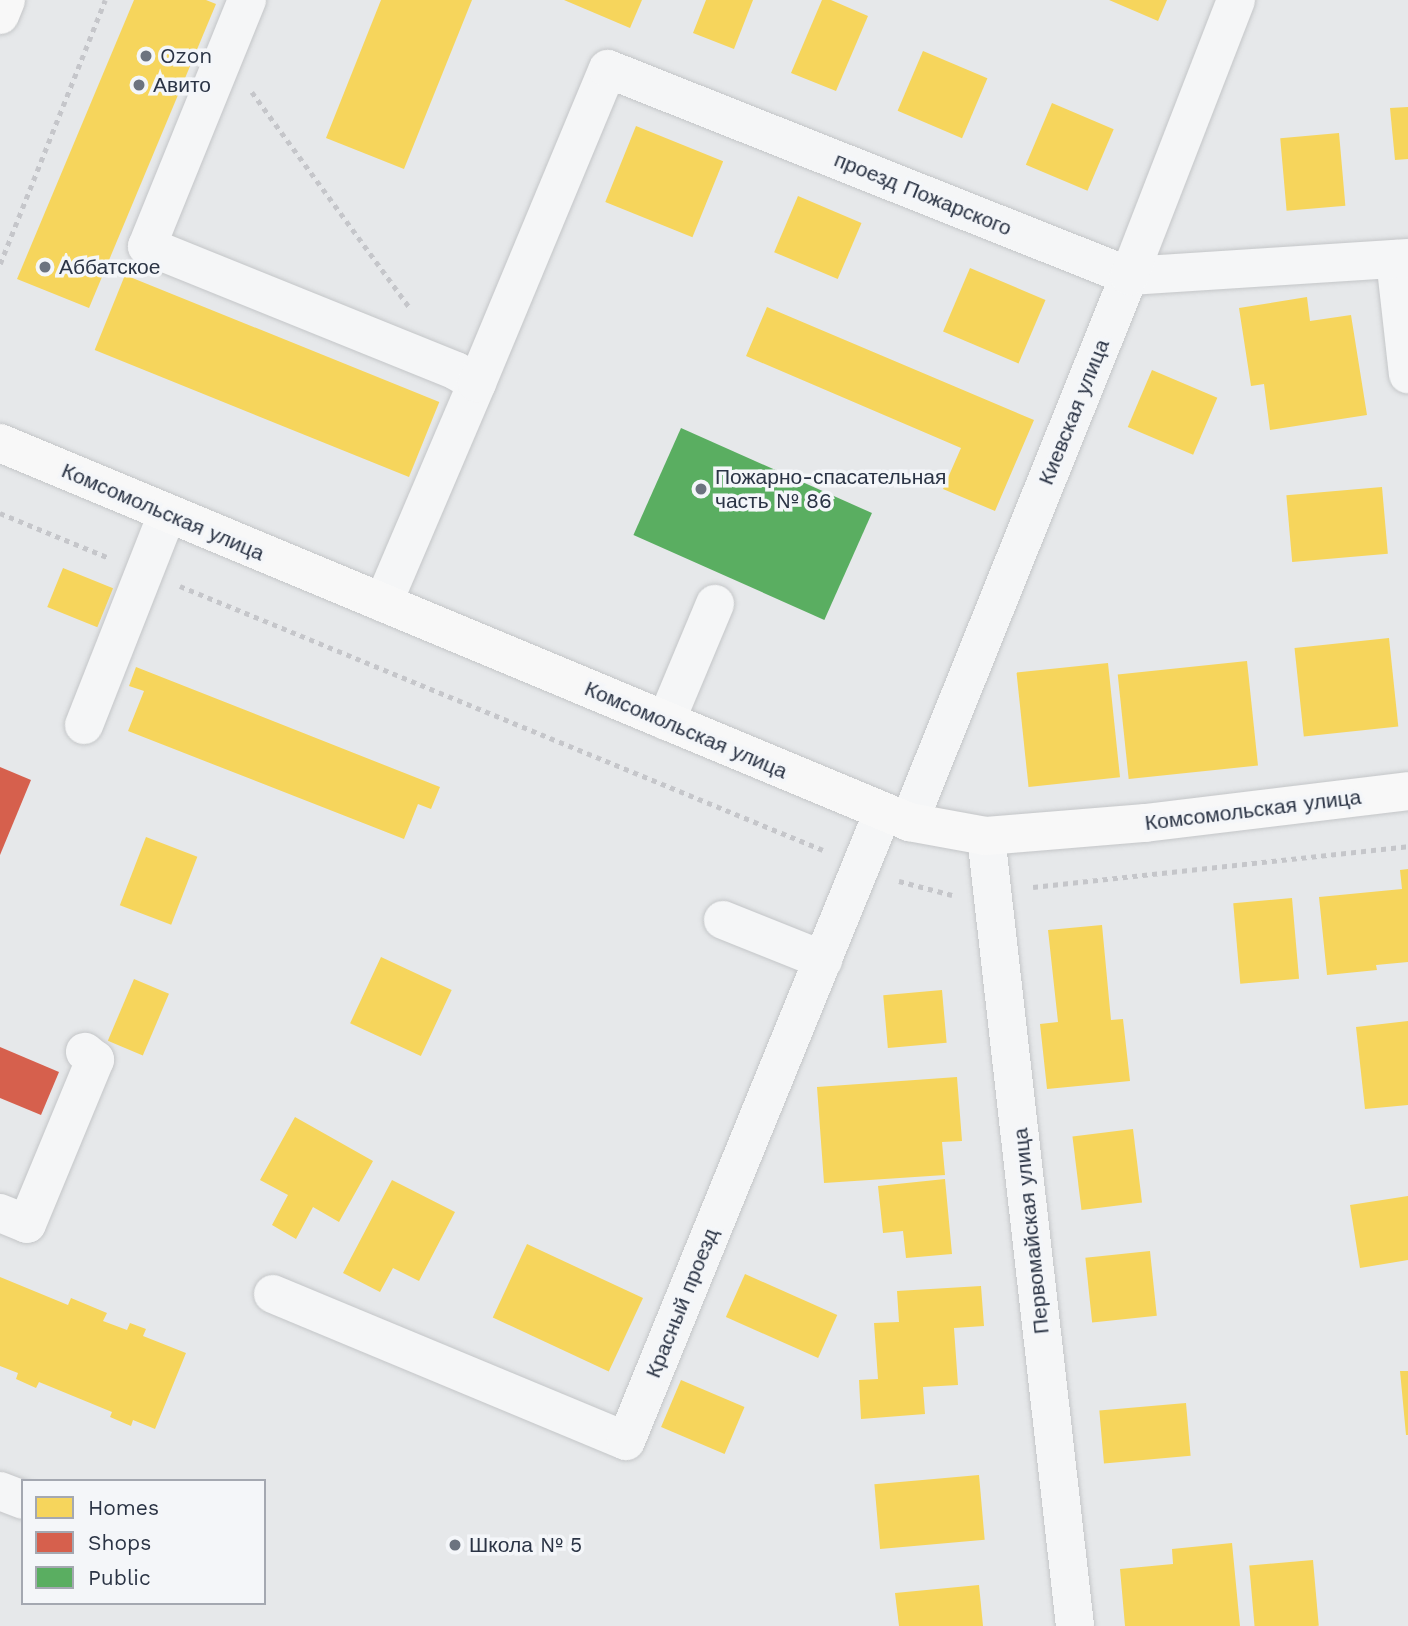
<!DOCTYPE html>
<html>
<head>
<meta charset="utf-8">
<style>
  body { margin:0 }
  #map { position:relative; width:1408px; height:1626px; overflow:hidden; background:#e6e8ea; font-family:"Work Sans",sans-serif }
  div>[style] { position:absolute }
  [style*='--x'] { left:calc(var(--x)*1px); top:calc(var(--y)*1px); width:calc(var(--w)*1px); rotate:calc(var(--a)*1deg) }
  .homes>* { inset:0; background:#f6d55c; transform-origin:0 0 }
  .shops>* { inset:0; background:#d6604d }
  .public>* { inset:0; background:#5aae61; transform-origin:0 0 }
  .path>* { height:4.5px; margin-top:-2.25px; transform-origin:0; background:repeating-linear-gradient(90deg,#c5c6ca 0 5px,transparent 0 10px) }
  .roads { filter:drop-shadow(0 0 2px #c4c6c8) drop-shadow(0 0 2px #c4c6c8) }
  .minor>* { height:38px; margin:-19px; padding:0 19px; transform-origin:19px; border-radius:19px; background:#f5f6f7 }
  .major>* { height:38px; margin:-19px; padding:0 19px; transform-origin:19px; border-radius:19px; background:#f8f8f8 }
  .dots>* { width:19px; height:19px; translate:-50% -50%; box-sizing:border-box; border:4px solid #f4f6f9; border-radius:50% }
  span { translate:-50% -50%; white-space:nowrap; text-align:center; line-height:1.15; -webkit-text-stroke:7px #f4f6f9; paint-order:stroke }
  .poi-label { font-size:21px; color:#2b3445 }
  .left { translate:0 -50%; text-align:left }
  .street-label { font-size:21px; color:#2b3445 }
  .legend { position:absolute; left:21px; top:1479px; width:245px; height:126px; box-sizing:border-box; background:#f4f6f9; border:2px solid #a4a8b1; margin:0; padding:9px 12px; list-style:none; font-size:21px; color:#2b3445 }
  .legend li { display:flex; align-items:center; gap:14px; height:35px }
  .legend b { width:35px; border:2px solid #a4a8b1 }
</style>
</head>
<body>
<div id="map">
  <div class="homes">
    <i style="clip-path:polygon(134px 0,206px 0,216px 4px,89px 308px,17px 279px)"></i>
    <i style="clip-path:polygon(381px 0,472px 0,404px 169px,326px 138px)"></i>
    <i style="clip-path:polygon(564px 0,642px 0,630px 28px)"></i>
    <i style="clip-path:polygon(706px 0,753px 0,734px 49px,693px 33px)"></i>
    <i style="clip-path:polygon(822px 0,831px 0,868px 16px,836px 91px,791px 73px)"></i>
    <i style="clip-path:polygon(1109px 0,1167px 0,1158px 21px)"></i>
    <i style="left:923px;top:51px;width:70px;height:65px;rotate:23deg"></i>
    <i style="left:1052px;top:103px;width:67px;height:67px;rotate:23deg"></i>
    <i style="clip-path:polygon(1408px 107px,1408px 159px,1395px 160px,1390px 108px)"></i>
    <i style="left:636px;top:126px;width:94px;height:82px;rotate:22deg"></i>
    <i style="left:1339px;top:133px;width:73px;height:59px;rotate:85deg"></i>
    <i style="left:798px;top:196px;width:69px;height:61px;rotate:23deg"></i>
    <i style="left:970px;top:268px;width:82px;height:69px;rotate:23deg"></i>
    <i style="left:125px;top:275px;width:339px;height:81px;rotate:22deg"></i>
    <i style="clip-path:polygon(1307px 297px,1310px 321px,1351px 315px,1367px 415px,1270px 430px,1264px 384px,1251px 386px,1239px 308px)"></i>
    <i style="clip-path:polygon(767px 307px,1034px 420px,995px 511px,943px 489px,961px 448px,746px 356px)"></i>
    <i style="left:1152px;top:370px;width:71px;height:62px;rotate:23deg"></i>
    <i style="left:1382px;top:487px;width:67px;height:96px;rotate:85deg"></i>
    <i style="left:63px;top:568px;width:54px;height:42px;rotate:22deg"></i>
    <i style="left:1389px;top:638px;width:89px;height:95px;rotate:84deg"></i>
    <i style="left:1247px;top:661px;width:105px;height:130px;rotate:84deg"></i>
    <i style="left:1108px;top:663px;width:115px;height:92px;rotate:84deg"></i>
    <i style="clip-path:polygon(136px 667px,440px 787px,431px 809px,418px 804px,404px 839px,128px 731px,144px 691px,129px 686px)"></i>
    <i style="left:146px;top:837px;width:55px;height:73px;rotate:21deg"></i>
    <i style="clip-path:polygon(1408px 869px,1408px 962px,1376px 965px,1377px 970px,1327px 975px,1319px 897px,1402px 889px,1400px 870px)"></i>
    <i style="left:1292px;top:898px;width:81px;height:59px;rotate:85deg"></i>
    <i style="clip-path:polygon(1102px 925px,1111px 1020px,1123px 1019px,1130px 1081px,1047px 1089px,1040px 1024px,1058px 1022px,1048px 930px)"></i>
    <i style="left:381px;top:957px;width:78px;height:73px;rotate:25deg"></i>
    <i style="left:134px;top:979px;width:38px;height:67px;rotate:23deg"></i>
    <i style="left:942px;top:990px;width:53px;height:59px;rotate:85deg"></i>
    <i style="clip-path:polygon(1408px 1021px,1408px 1105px,1365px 1109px,1356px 1027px)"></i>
    <i style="clip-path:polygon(957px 1077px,962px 1141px,942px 1142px,945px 1175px,824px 1183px,817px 1087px)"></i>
    <i style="clip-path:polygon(295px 1117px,373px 1161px,339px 1222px,313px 1207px,296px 1239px,272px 1225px,288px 1195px,260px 1180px)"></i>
    <i style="left:1133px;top:1129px;width:74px;height:61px;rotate:83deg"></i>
    <i style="clip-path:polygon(945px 1179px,952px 1254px,906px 1258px,903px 1231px,883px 1233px,878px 1186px)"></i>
    <i style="clip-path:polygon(392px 1180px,455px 1212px,419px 1281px,393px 1268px,380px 1292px,343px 1273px)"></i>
    <i style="clip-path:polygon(1408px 1196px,1408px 1260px,1360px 1268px,1350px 1205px)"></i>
    <i style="left:527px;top:1244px;width:128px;height:81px;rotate:25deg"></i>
    <i style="left:1150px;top:1251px;width:65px;height:65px;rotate:84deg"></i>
    <i style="left:745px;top:1274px;width:101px;height:47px;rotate:24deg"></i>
    <i style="clip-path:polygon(0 1277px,68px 1305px,71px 1298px,107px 1313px,103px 1321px,127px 1330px,130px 1323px,146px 1329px,143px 1336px,186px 1353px,155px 1429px,133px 1420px,131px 1426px,110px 1417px,112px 1412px,39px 1382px,36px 1388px,16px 1379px,18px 1373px,0 1366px)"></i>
    <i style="clip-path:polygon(981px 1286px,984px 1326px,954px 1328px,958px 1385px,923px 1387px,925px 1414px,861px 1419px,859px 1380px,878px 1379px,874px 1323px,899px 1322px,897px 1291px)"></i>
    <i style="clip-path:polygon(1400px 1371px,1408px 1371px,1408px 1435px,1406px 1435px)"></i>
    <i style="left:681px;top:1380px;width:69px;height:51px;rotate:23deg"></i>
    <i style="left:1186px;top:1403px;width:53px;height:87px;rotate:85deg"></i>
    <i style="left:979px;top:1475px;width:65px;height:105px;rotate:85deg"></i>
    <i style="clip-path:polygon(1232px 1543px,1240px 1626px,1125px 1626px,1120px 1569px,1173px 1564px,1172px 1549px)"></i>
    <i style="left:1313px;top:1560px;width:66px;height:64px;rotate:85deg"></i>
    <i style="clip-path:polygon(979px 1585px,983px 1626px,899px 1626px,895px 1593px)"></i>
  </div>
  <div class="shops">
    <i style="clip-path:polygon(0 767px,31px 780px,0 855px)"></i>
    <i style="clip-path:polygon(0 1047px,59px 1072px,41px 1115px,0 1098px)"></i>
  </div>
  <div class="public">
    <i style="left:681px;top:428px;width:209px;height:117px;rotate:24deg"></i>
  </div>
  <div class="path">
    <i style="--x:252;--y:92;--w:268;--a:53.8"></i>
    <i style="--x:0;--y:264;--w:284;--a:-68.3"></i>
    <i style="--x:0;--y:513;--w:116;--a:22.4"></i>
    <i style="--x:180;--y:586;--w:695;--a:22.32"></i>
    <i style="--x:899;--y:881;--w:55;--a:14.8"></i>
    <i style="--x:1033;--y:887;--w:377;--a:-6.2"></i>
  </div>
  <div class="roads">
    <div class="minor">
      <i style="--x:247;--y:0;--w:266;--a:112.1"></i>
      <i style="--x:147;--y:246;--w:333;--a:22"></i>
      <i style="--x:456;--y:371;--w:24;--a:30"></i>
      <i style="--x:477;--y:383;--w:239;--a:113.1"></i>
      <i style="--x:1395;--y:259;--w:116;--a:83.6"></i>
      <i style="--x:477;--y:383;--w:340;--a:-67.4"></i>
      <i style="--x:608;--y:69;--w:561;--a:21.67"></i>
      <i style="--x:1129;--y:276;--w:280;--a:-3.7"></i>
      <i style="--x:666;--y:721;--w:127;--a:-67.3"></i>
      <i style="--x:84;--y:725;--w:227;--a:-68.5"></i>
      <i style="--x:909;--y:822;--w:589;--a:-68.05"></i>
      <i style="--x:1129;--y:276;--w:296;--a:-68.8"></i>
      <i style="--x:986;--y:836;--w:795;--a:83.57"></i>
      <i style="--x:723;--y:920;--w:108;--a:21.8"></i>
      <i style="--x:0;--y:1213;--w:29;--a:22"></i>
      <i style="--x:27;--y:1224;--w:178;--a:-67.5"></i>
      <i style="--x:95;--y:1060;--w:13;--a:-141"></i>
      <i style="--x:273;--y:1294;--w:382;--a:22.6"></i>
      <i style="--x:626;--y:1441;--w:679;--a:-67.78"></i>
      <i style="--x:0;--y:1491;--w:25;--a:21"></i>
    </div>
    <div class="major">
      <i style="--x:0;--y:15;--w:16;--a:-68"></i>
      <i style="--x:0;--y:443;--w:985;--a:22.63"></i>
      <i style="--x:909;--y:822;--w:78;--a:10.3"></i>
      <i style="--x:986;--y:836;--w:160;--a:-4.7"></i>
      <i style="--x:1145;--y:823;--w:265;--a:-6.9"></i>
    </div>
  </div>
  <div class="dots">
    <i style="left:146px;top:56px;background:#6c737f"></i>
    <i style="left:139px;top:85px;background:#6c737f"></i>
    <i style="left:45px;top:267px;background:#6c737f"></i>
    <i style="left:701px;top:489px;background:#6c737f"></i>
    <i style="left:455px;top:1545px;background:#6c737f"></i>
  </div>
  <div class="poi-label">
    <span class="left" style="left:160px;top:56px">Ozon</span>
    <span class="left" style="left:153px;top:85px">Авито</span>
    <span class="left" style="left:59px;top:267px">Аббатское</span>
    <span class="left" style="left:715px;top:489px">Пожарно-спасательная<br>часть № 86</span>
    <span class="left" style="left:469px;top:1545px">Школа № 5</span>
  </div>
  <div class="street-label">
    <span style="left:923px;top:194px;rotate:22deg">проезд Пожарского</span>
    <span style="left:1074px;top:412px;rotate:-68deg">Киевская улица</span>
    <span style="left:163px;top:512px;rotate:23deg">Комсомольская улица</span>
    <span style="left:686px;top:730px;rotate:23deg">Комсомольская улица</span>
    <span style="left:1253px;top:810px;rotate:-7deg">Комсомольская улица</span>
    <span style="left:1031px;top:1231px;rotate:-96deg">Первомайская улица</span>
    <span style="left:682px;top:1303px;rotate:-68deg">Красный проезд</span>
  </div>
  <ul class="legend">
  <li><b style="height:19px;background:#f6d55c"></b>Homes</li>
  <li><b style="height:19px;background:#d6604d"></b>Shops</li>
  <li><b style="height:19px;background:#5aae61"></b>Public</li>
  </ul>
</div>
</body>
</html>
